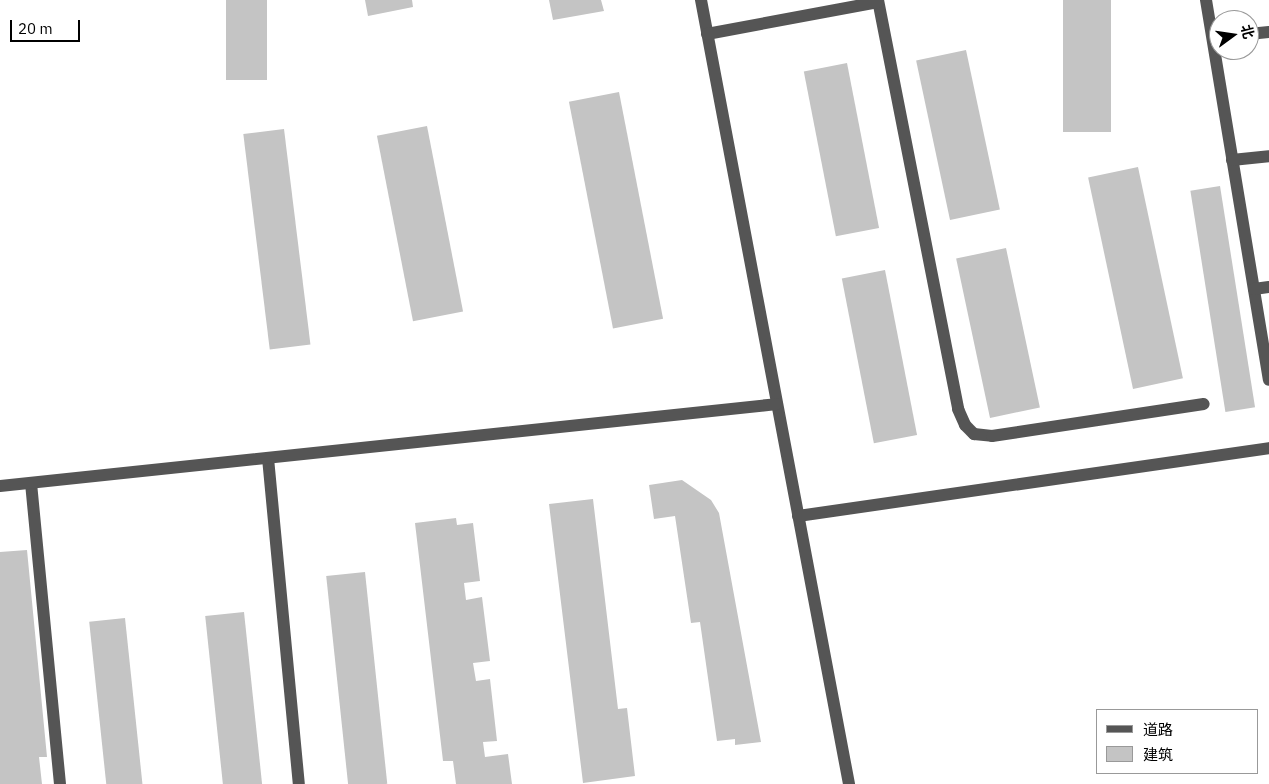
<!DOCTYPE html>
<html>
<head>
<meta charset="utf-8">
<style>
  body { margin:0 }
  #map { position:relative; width:1269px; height:784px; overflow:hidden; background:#fff; font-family:"IBM Plex Sans","Noto Sans SC",sans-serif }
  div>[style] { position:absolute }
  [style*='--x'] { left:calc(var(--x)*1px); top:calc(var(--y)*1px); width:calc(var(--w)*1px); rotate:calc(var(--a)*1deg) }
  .building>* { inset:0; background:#c4c4c4; transform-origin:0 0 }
  .minor>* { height:12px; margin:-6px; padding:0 6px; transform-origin:6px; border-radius:6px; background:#555 }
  span { translate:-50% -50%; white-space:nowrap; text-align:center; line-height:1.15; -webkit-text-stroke:5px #fff; paint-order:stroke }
  .legend { position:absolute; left:1096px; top:709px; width:162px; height:65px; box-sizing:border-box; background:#fff; border:1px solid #999; margin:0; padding:6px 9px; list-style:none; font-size:15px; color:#000 }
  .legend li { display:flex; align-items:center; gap:10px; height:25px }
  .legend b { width:25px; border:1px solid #999 }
  .north { position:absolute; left:1209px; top:10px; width:50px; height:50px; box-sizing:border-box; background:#fff; border:1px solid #999; border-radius:50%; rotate:76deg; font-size:14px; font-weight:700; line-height:20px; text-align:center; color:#000 }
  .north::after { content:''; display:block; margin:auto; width:18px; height:22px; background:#000; clip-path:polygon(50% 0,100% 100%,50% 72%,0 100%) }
  .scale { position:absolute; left:10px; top:20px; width:70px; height:22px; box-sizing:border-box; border:2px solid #000; border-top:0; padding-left:6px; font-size:15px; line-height:18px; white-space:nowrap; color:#000; -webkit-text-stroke:4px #fff; paint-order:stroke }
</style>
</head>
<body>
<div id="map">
  <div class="building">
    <i style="left:226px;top:0;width:41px;height:80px"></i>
    <i style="clip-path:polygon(365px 0,412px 0,413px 7px,368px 16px)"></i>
    <i style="clip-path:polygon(549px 0,601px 0,604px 11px,553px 20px)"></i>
    <i style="left:1063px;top:0;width:48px;height:132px"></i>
    <i style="left:966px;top:50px;width:163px;height:51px;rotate:78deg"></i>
    <i style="left:847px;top:63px;width:168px;height:44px;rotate:79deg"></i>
    <i style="left:619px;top:92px;width:231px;height:51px;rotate:79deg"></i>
    <i style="left:427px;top:126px;width:189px;height:51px;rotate:79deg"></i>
    <i style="left:284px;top:129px;width:217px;height:41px;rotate:83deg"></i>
    <i style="left:1138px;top:167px;width:216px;height:51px;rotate:78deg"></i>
    <i style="left:1220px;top:186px;width:224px;height:30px;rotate:81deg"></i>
    <i style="left:1006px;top:248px;width:163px;height:51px;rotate:78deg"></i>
    <i style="left:885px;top:270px;width:168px;height:44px;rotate:79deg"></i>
    <i style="clip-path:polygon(682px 480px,711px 500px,719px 513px,761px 742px,735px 745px,735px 739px,717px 741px,700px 622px,691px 623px,675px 516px,654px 519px,649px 485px)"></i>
    <i style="clip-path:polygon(593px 499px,618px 709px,627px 708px,635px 776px,583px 783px,549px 504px)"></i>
    <i style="clip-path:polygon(456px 518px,457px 525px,473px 523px,480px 581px,464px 583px,466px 600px,482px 597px,490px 661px,473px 663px,476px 681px,490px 679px,497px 741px,483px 742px,485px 757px,508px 754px,512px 784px,456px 784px,453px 761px,443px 761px,415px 523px)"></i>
    <i style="clip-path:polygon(27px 550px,47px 757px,39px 757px,42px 784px,0 784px,0 552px)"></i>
    <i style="left:365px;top:572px;width:213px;height:39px;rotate:84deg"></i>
    <i style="left:244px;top:612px;width:173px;height:39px;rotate:84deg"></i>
    <i style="left:125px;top:618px;width:167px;height:36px;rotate:84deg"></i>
  </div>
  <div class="minor">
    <i style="--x:701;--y:0;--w:798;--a:79.31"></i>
    <i style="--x:878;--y:0;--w:417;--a:78.9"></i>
    <i style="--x:958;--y:409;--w:17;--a:66"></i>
    <i style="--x:965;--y:425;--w:13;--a:45"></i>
    <i style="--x:974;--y:434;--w:18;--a:6"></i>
    <i style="--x:992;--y:436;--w:214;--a:-8.6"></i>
    <i style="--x:1206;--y:0;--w:385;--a:80.6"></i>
    <i style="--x:707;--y:34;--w:174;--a:-10.6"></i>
    <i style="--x:1249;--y:34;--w:20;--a:-6"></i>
    <i style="--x:1232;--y:160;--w:37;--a:-6"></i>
    <i style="--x:1254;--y:289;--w:15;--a:-8"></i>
    <i style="--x:268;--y:458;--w:327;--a:84.6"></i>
    <i style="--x:31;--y:483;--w:302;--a:84.5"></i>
    <i style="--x:0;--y:486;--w:781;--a:-6.02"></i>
    <i style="--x:798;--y:516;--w:476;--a:-8.2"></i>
  </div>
  <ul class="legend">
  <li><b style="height:6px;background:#555"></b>道路</li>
  <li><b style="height:14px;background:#c4c4c4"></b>建筑</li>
  </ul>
  <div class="north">北</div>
  <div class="scale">20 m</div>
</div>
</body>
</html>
